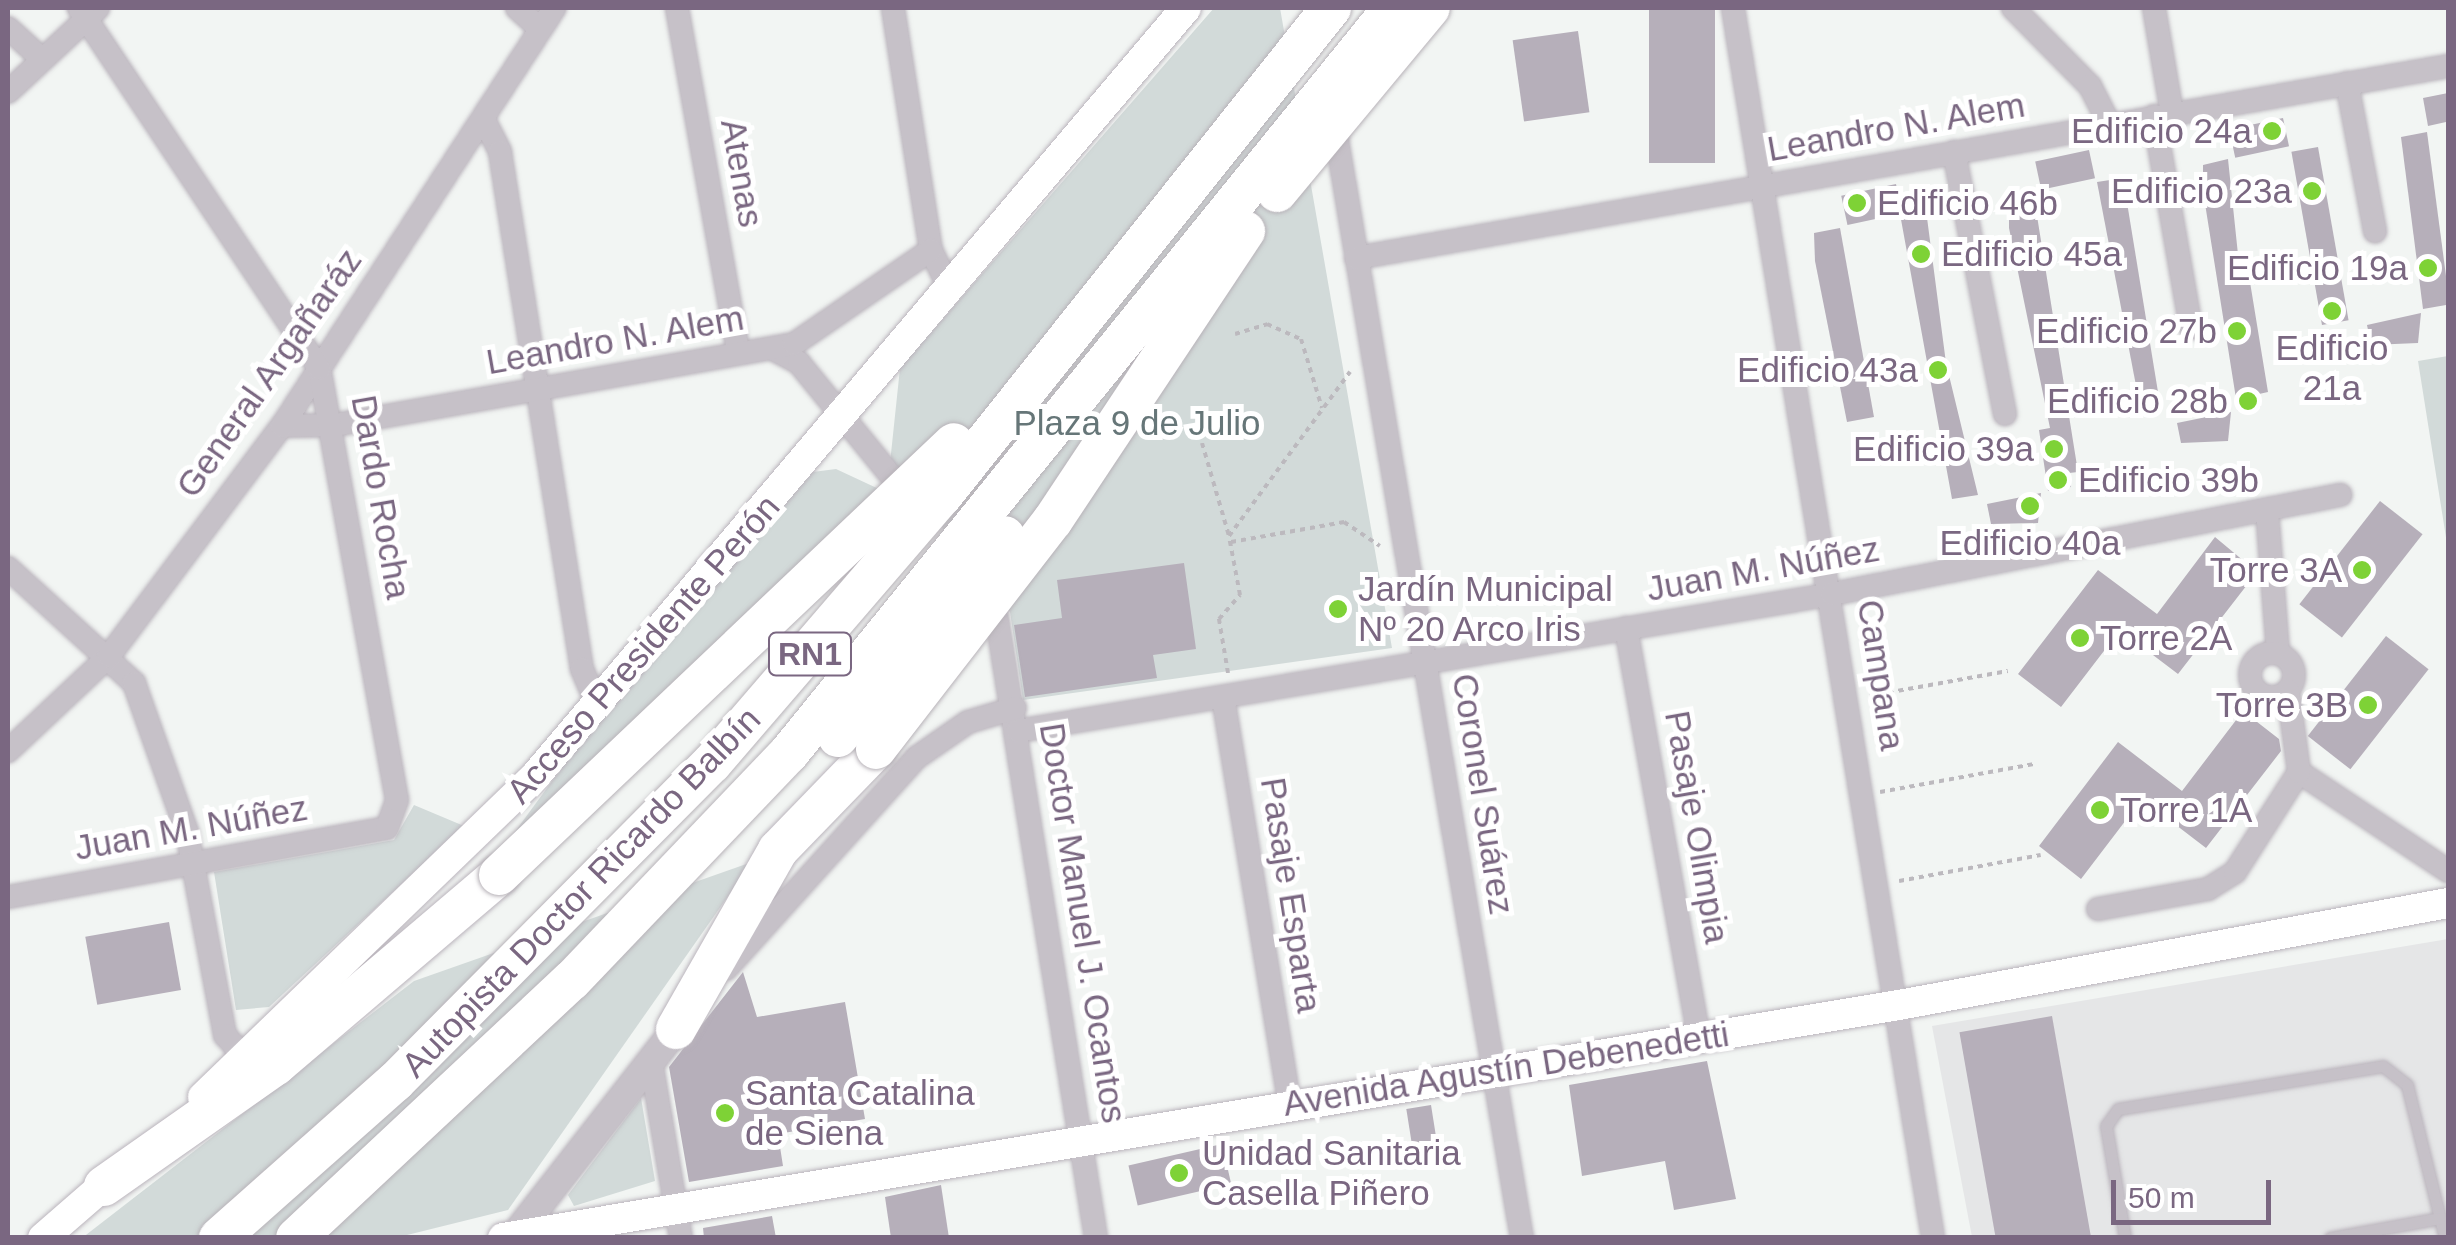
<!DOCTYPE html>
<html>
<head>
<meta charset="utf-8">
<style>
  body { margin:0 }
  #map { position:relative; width:2456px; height:1245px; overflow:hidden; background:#f2f5f3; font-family:Arial,sans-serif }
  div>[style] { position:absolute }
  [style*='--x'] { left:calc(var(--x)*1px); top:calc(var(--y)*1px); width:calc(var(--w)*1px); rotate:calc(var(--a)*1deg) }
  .built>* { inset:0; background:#e5e6e7 }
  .green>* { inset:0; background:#d2dad9 }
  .building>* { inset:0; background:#b6afba; transform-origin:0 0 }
  .path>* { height:4px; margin-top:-2px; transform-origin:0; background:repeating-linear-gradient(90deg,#bcb9be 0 5px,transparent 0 10px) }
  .roads { filter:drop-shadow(0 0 2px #bab4bc) drop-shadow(0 0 2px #bab4bc) }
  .service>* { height:11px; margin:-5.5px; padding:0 5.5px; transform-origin:5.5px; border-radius:5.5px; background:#c6c1c8 }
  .minor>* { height:22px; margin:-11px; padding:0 11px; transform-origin:11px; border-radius:11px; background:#c6c1c8 }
  .minor>.ring { margin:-11px; padding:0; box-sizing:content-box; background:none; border:22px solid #c6c1c8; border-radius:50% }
  .tertiary>* { height:28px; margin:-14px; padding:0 14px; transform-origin:14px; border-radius:14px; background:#c6c1c8 }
  .secondary>* { height:30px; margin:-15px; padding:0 15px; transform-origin:15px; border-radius:15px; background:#fff }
  .motorway>* { height:40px; margin:-20px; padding:0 20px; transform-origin:20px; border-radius:20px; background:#fff }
  .bridges { filter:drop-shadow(0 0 2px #b7b2b8) drop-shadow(0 0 2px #b7b2b8) }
  .motorway-bridge>* { height:40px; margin:-20px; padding:0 20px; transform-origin:20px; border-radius:20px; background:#fff }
  .dots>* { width:28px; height:28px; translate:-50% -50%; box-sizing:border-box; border:5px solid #fff; border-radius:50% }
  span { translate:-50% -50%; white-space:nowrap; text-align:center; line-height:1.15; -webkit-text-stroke:10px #fff; paint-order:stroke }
  .shield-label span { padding:2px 8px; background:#fff; border:2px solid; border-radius:8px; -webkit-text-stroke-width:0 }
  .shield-label { font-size:32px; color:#7a6781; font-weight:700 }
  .street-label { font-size:35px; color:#7a6781 }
  .poi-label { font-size:35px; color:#7a6781 }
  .right { translate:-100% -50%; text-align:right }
  .left { translate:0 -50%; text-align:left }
  .park-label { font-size:35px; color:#667678 }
  .frame { position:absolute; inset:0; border:10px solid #7a6781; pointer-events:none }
  .scale { position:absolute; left:2111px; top:1180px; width:160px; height:45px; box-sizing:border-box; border:5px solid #7a6781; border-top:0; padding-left:12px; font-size:30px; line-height:35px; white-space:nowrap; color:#7a6781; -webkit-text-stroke:8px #fff; paint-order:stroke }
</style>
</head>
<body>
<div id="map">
  <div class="built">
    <i style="clip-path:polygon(2448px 939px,2448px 1237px,1972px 1237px,1932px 1026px)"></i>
  </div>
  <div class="green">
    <i style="clip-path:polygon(1214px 8px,1280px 8px,1392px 648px,1023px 700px,1010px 612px,890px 463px,900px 368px)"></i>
    <i style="clip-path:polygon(2448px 356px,2448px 550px,2418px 361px)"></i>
    <i style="clip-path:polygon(836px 469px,881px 490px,506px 844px,594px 724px,813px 472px)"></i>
    <i style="clip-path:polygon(414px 805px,464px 826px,269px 1007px,236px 1010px,214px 872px,394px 840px)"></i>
    <i style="clip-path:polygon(752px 862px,508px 1210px,399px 1237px,82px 1238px,414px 981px)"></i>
    <i style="clip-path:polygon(641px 1098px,655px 1181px,574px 1206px,568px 1195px)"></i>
  </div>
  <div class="building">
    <i style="left:1649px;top:8px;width:66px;height:155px"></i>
    <i style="left:1578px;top:31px;width:82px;height:66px;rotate:82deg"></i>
    <i style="clip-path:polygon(2448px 93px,2446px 122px,2428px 126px,2423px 98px)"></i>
    <i style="left:2283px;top:118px;width:29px;height:55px;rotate:78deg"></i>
    <i style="clip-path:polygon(2427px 132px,2448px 291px,2446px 305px,2423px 309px,2401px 137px)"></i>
    <i style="left:2318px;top:147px;width:176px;height:27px;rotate:80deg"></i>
    <i style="left:2089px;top:150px;width:29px;height:55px;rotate:78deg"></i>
    <i style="clip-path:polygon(2228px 159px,2241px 283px,2250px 282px,2268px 392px,2259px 394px,2261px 407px,2238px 411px,2203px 191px,2203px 165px)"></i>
    <i style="clip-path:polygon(2123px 178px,2158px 392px,2138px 396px,2097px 182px)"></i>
    <i style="left:1896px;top:184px;width:30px;height:56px;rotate:78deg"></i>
    <i style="clip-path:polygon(2034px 197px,2078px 472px,2069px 473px,2071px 487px,2048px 491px,2039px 430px,2050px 428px,2009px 228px,2009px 202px)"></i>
    <i style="clip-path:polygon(1926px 210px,1946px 363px,1978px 495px,1952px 499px,1900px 214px)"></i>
    <i style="clip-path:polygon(1840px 228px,1874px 417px,1847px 422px,1815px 261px,1814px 233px)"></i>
    <i style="clip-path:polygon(2421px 313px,2418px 343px,2371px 345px,2367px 325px)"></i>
    <i style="clip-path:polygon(2231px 412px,2228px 441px,2181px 443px,2177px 423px)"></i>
    <i style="clip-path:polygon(2041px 493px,2038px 523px,1991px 524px,1987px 504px)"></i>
    <i style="left:2380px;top:501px;width:54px;height:131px;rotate:38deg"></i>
    <i style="clip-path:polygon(2215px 537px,2257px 572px,2178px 674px,2120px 630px,2061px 707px,2018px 674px,2098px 570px,2157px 614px)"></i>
    <i style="clip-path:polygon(1184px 563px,1196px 649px,1153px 655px,1157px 678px,1025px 697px,1014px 625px,1062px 618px,1057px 580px)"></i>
    <i style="left:2386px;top:636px;width:54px;height:127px;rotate:38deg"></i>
    <i style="clip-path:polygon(2243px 711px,2279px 739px,2281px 751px,2206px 848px,2142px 799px,2081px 879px,2039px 846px,2118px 742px,2182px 791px)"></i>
    <i style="left:169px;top:922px;width:69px;height:85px;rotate:80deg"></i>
    <i style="clip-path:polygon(743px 972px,757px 1017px,845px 1002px,865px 1119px,778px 1134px,783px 1166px,689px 1182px,669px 1067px)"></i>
    <i style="left:2052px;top:1016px;width:225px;height:94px;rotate:80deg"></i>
    <i style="clip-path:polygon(1707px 1061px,1736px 1199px,1674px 1210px,1665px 1161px,1582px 1176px,1569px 1085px)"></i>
    <i style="left:1431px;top:1105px;width:38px;height:25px;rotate:81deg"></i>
    <i style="left:1222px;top:1144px;width:41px;height:96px;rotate:77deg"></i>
    <i style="clip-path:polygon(941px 1185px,949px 1238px,891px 1238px,885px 1197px)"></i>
    <i style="clip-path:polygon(772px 1216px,776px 1238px,704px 1238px,703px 1228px)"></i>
  </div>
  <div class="path">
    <i style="--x:1235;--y:334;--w:34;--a:-17"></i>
    <i style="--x:1267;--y:324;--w:37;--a:24"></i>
    <i style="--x:1301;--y:339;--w:72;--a:73.1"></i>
    <i style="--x:1202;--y:443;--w:97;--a:73.8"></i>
    <i style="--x:1231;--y:542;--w:115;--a:-10"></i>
    <i style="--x:1344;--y:522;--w:43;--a:33.7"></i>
    <i style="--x:1228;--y:673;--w:55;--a:-99.5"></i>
    <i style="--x:1219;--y:619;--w:32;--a:-49"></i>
    <i style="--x:1240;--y:595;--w:60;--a:-100.6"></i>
    <i style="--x:1229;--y:536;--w:204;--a:-53.6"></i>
    <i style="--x:1869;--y:696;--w:141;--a:-10.2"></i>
    <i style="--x:1880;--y:792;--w:157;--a:-10.3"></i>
    <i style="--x:1899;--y:881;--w:144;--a:-10.4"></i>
  </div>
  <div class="roads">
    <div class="service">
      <i style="--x:2125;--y:1238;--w:114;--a:-99.6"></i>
      <i style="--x:2106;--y:1126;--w:21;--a:-55"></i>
      <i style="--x:2118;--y:1109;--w:268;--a:-9.2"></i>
      <i style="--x:2383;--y:1066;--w:31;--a:38"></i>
      <i style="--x:2407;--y:1085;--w:158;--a:76.1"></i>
      <i style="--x:2330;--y:1238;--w:112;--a:-10.3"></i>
    </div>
    <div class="minor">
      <i style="--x:517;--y:8;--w:31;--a:42"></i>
      <i style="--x:677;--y:8;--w:347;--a:79.9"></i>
      <i style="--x:893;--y:8;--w:245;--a:81.1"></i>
      <i style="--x:931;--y:250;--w:42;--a:64.7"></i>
      <i style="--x:1733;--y:8;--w:1246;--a:80.76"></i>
      <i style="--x:2013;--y:8;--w:110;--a:45.4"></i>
      <i style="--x:2090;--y:86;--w:44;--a:62.9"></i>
      <i style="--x:2154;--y:8;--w:107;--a:80.3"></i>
      <i style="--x:8;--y:28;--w:46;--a:42.4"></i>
      <i style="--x:2347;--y:83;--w:151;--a:79.3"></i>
      <i style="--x:8;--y:92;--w:123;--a:-43"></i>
      <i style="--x:2154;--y:116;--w:215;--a:80.1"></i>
      <i style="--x:483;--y:118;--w:38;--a:63"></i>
      <i style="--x:500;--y:152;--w:523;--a:80.99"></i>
      <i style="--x:582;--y:669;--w:39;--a:67"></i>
      <i style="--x:1334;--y:122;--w:1132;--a:80.44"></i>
      <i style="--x:1954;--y:152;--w:267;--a:79"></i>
      <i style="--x:1356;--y:258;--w:1109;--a:-9.97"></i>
      <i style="--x:773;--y:349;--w:30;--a:28"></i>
      <i style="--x:799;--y:363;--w:155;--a:50.8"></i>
      <i style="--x:282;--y:426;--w:53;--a:-1.1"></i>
      <i style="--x:335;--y:425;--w:466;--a:-10"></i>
      <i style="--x:794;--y:344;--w:166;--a:-34.5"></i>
      <i style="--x:2267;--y:510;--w:143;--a:85.6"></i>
      <i style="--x:8;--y:568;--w:171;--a:42.4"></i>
      <i style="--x:134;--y:683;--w:158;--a:70.4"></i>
      <i style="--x:187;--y:832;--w:207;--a:79.4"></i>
      <i style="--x:225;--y:1035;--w:32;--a:49"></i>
      <i style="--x:997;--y:619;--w:627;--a:80.91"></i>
      <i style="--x:1626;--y:628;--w:416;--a:79.9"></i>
      <i class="ring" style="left:2250px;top:653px;width:22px;height:22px"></i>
      <i style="--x:1223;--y:697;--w:413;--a:80.7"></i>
      <i style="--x:1018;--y:731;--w:825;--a:-9.55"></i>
      <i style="--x:1832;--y:594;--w:518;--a:-11.03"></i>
      <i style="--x:8;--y:751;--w:139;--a:-43.2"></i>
      <i style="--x:109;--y:656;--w:288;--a:-53.1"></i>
      <i style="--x:282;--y:426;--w:499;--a:-56.9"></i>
      <i style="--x:2299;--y:772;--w:179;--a:33.6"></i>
      <i style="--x:8;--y:897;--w:385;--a:-10.3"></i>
      <i style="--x:387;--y:828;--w:30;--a:-70"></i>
      <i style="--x:397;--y:800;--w:439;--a:-100.2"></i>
      <i style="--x:319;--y:368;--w:433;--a:-123.7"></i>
      <i style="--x:2098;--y:909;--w:112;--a:-10.3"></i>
      <i style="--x:2208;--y:889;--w:32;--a:-32"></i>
      <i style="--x:2235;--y:872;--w:119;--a:-57.4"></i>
      <i style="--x:2299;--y:772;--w:82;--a:-97.7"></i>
      <i style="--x:726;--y:969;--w:284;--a:-48"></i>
      <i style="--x:916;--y:758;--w:63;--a:-34.7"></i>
      <i style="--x:968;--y:722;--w:49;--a:-16.6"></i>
      <i style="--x:652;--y:1067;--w:173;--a:80.4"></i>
    </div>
    <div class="tertiary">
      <i style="--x:513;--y:1238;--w:265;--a:-52"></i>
    </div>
    <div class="secondary">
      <i style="--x:203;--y:1097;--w:465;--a:-44"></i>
      <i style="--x:537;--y:774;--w:1004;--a:-49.73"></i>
      <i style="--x:43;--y:1238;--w:102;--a:-41"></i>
      <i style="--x:503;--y:1238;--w:1415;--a:-9.48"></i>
      <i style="--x:1899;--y:1005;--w:558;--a:-10.53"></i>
    </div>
    <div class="motorway">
      <i style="--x:676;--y:1029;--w:206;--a:-60.3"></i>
      <i style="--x:778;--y:850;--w:141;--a:-45.9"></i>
      <i style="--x:104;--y:1186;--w:210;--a:-35.1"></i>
      <i style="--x:276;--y:1065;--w:293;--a:-40.4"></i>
    </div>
  </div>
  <div class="bridges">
    <div class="motorway-bridge">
      <i style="--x:1277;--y:192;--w:239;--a:-50.3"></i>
      <i style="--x:838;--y:737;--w:261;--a:-50.3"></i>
      <i style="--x:876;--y:749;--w:289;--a:-52.3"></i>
      <i style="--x:1053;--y:520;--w:347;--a:-56.4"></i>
      <i style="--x:499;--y:875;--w:627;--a:-43.51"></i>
      <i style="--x:219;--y:1238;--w:235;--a:-41.6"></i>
      <i style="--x:395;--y:1082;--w:450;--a:-45.2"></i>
      <i style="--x:712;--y:763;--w:352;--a:-49.3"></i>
      <i style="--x:942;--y:496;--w:624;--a:-51.44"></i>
      <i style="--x:296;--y:1238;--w:378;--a:-43.1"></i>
      <i style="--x:572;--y:980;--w:314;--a:-46.3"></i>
      <i style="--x:789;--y:753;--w:959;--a:-50.97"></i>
    </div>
  </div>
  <div class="dots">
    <i style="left:2272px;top:131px;background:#7ed236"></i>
    <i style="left:2312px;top:191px;background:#7ed236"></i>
    <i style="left:1857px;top:203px;background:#7ed236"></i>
    <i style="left:1921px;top:254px;background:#7ed236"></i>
    <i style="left:2428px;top:268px;background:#7ed236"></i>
    <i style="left:2332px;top:311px;background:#7ed236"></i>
    <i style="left:2237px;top:331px;background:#7ed236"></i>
    <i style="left:1938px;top:370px;background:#7ed236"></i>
    <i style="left:2248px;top:401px;background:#7ed236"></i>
    <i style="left:2054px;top:449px;background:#7ed236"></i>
    <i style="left:2058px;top:480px;background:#7ed236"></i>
    <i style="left:2030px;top:506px;background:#7ed236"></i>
    <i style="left:2362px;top:570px;background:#7ed236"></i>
    <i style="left:1338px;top:609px;background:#7ed236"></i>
    <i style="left:2080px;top:638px;background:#7ed236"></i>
    <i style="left:2368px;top:705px;background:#7ed236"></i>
    <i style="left:2100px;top:810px;background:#7ed236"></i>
    <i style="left:725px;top:1113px;background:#7ed236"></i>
    <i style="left:1179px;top:1173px;background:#7ed236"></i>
  </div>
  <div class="shield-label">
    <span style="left:810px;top:654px">RN1</span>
  </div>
  <div class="street-label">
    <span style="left:1896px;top:127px;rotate:-10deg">Leandro N. Alem</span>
    <span style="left:742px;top:173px;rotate:80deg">Atenas</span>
    <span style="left:615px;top:340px;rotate:-10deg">Leandro N. Alem</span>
    <span style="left:269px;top:373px;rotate:-55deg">General Argañaráz</span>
    <span style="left:381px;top:497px;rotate:80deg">Dardo Rocha</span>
    <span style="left:1763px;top:569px;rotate:-10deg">Juan M. Núñez</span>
    <span style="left:643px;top:649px;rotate:-49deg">Acceso Presidente Perón</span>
    <span style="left:1881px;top:675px;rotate:81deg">Campana</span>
    <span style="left:1483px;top:794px;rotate:81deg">Coronel Suárez</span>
    <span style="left:1697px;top:827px;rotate:80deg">Pasaje Olimpia</span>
    <span style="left:191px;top:828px;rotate:-10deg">Juan M. Núñez</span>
    <span style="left:581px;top:892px;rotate:-46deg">Autopista Doctor Ricardo Balbín</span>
    <span style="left:1291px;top:895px;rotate:81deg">Pasaje Esparta</span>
    <span style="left:1083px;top:923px;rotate:81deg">Doctor Manuel J. Ocantos</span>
    <span style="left:1506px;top:1069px;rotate:-9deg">Avenida Agustín Debenedetti</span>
  </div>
  <div class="poi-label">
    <span class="right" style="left:2252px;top:131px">Edificio 24a</span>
    <span class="right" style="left:2292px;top:191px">Edificio 23a</span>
    <span class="left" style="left:1877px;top:203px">Edificio 46b</span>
    <span class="left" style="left:1941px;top:254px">Edificio 45a</span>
    <span class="right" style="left:2408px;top:268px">Edificio 19a</span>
    <span class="right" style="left:2217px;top:331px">Edificio 27b</span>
    <span style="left:2332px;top:368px">Edificio<br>21a</span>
    <span class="right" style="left:1918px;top:370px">Edificio 43a</span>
    <span class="right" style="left:2228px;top:401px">Edificio 28b</span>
    <span class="right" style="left:2034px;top:449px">Edificio 39a</span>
    <span class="left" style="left:2078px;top:480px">Edificio 39b</span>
    <span style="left:2030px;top:543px">Edificio 40a</span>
    <span class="right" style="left:2342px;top:570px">Torre 3A</span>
    <span class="left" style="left:1358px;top:609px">Jardín Municipal<br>Nº 20 Arco Iris</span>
    <span class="left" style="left:2100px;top:638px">Torre 2A</span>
    <span class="right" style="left:2348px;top:705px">Torre 3B</span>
    <span class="left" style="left:2120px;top:810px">Torre 1A</span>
    <span class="left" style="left:745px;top:1113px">Santa Catalina<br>de Siena</span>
    <span class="left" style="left:1202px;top:1173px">Unidad Sanitaria<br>Casella Piñero</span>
  </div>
  <div class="park-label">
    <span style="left:1137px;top:423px">Plaza 9 de Julio</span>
  </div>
  <div class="frame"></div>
  <div class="scale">50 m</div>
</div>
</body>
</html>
